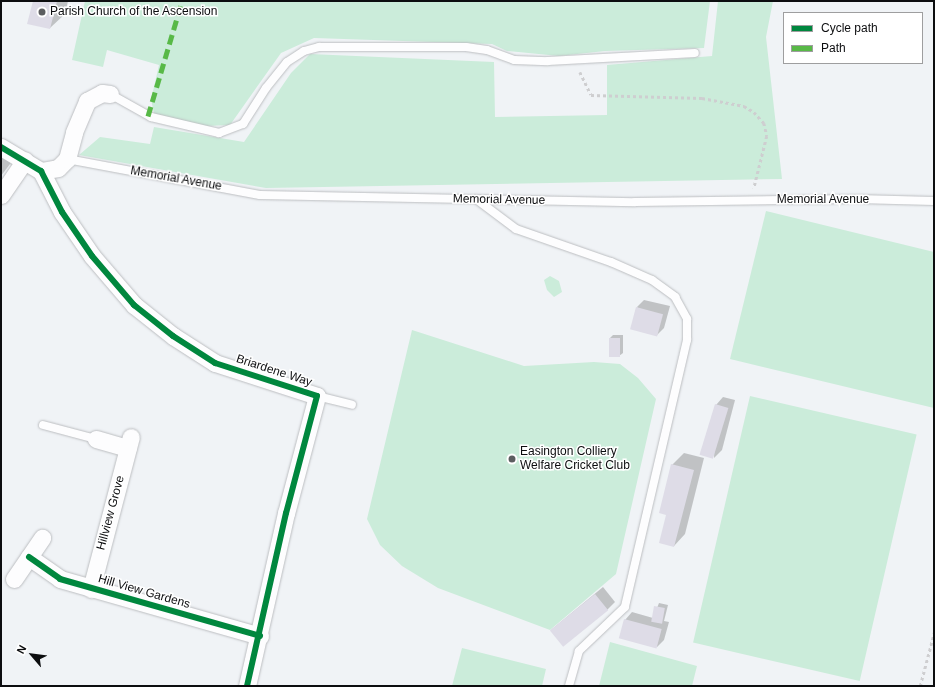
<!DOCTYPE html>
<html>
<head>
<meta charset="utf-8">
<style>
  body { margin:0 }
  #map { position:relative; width:935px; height:687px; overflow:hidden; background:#f0f3f6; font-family:Arial,sans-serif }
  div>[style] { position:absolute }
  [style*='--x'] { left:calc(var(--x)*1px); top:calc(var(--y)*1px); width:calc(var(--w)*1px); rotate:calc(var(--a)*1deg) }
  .green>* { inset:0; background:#cbecda; transform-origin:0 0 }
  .shadow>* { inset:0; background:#0003 }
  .building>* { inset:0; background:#dedce7; transform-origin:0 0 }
  .path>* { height:2.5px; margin-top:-1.25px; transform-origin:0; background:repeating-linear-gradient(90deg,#ceced0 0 3px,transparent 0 6px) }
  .roads { filter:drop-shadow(0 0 1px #bcbec1) drop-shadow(0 0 1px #bcbec1) }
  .lane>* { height:8px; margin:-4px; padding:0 4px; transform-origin:4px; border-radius:4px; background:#fdfdfe }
  .street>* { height:17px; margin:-8.5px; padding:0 8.5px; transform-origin:8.5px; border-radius:8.5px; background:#fdfdfe }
  .quiet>* { height:5px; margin-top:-2.5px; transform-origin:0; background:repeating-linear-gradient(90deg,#58b947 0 10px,transparent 0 15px) }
  .cycleway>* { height:6px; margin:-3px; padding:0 3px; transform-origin:3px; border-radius:3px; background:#00873e }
  .dots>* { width:11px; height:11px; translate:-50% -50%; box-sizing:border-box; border:2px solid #fff; border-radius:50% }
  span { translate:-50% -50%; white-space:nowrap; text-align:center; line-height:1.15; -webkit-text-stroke:3px #fff; paint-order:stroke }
  .poi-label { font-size:12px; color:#0c0d0f }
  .left { translate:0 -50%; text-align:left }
  .street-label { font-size:12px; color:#0c0d0f }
  .frame { position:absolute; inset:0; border:2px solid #0c0d0f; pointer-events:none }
  .legend { position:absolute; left:783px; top:12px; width:140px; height:52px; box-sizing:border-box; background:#fff; border:1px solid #9e9e9f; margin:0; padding:5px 7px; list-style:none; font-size:12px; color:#0c0d0f }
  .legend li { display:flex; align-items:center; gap:8px; height:20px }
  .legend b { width:20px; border:1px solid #9e9e9f }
  .north { position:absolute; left:12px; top:635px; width:40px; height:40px; -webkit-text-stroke:3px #fff; paint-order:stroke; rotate:298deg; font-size:11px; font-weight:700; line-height:16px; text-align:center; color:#0c0d0f }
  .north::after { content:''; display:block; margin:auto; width:14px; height:18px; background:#0c0d0f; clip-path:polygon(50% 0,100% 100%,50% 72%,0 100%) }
</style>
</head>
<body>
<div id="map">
  <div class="green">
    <i style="clip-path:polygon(85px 1px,710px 1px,704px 48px,605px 51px,559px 56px,507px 51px,492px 44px,314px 38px,281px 53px,230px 125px,205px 126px,155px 117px,151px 100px,159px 65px,107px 50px,103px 67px,72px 60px)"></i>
    <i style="clip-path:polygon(718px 1px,773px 1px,766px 37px,782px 179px,266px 188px,79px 155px,100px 137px,150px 144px,154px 127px,244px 142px,291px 73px,310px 54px,494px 62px,495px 117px,607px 115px,607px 65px,712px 56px)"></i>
    <i style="clip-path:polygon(766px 211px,934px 252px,934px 408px,730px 359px)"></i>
    <i style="clip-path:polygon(550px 276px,559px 281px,562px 292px,554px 297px,547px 290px,544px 280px)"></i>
    <i style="clip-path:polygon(412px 330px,524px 366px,594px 362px,620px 364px,638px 378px,656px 399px,616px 574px,550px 630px,438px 588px,402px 566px,380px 545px,367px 519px)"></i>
    <i style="left:750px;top:396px;width:171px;height:253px;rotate:13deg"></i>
    <i style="clip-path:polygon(610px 642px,697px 666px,692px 686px,599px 686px)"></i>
    <i style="clip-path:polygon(462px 648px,546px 669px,542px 686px,452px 686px)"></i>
  </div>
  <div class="shadow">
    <i style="clip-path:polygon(34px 1px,68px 1px,65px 14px,50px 28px)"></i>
    <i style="clip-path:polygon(1px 146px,16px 156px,1px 176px)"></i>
    <i style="clip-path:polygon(644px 300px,670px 306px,664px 328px,657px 335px,637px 307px)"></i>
    <i style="clip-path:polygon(613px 335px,623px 335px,623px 353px,619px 356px,610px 338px)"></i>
    <i style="clip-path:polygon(723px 397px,735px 400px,722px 450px,714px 458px,716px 405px)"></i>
    <i style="clip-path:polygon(684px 453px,704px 458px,685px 534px,674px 546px,667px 514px,672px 465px)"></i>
    <i style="clip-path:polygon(603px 587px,615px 602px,607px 610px,551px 630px)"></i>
    <i style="clip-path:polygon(659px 603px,668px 605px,664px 621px,669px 622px,664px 640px,657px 647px,625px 620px,632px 612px,653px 618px)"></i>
  </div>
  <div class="building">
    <i style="clip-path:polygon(33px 1px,57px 1px,50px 29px,27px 24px)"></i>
    <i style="left:636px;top:307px;width:28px;height:23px;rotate:15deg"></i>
    <i style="left:609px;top:338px;width:11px;height:19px"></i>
    <i style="left:715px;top:404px;width:14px;height:53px;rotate:17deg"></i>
    <i style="clip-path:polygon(671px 464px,694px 470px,674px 547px,659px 543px,666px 515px,659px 513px)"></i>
    <i style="left:595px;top:594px;width:21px;height:58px;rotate:51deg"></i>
    <i style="left:654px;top:606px;width:11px;height:16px;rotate:10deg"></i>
    <i style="left:624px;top:619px;width:39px;height:20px;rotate:15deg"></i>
  </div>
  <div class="path">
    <i style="--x:580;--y:72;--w:25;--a:64"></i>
    <i style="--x:591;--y:95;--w:111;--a:1.5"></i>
    <i style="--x:702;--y:98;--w:43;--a:10.8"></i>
    <i style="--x:744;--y:106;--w:12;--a:31"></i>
    <i style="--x:754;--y:112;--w:15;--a:48"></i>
    <i style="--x:764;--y:123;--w:13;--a:77"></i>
    <i style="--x:767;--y:136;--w:54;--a:104"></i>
    <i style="--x:920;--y:686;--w:55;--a:-75.2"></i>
  </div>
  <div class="roads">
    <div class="lane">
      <i style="--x:110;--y:94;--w:47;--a:29.3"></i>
      <i style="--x:151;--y:117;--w:70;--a:13.2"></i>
      <i style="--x:219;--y:133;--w:26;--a:-21"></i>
      <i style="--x:243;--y:124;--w:43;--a:-57.4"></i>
      <i style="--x:266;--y:88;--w:33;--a:-51"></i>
      <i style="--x:287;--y:62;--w:20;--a:-33"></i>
      <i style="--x:304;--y:51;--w:16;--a:-15"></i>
      <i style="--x:319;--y:47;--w:147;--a:0"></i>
      <i style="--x:466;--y:47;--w:21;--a:8"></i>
      <i style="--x:487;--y:50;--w:29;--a:20"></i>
      <i style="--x:514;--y:60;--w:34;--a:2"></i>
      <i style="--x:548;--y:61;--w:147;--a:-3.1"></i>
      <i style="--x:67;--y:159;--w:196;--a:10.6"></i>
      <i style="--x:260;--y:195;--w:375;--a:1.1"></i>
      <i style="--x:635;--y:202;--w:222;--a:-0.8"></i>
      <i style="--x:857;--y:199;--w:77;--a:1.5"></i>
      <i style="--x:476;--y:199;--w:50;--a:36.9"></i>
      <i style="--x:516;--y:229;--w:101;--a:19.2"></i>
      <i style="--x:611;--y:262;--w:45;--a:23.7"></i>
      <i style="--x:652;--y:280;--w:29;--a:36"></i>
      <i style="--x:675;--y:297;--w:25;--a:61"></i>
      <i style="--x:687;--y:319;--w:21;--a:90"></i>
      <i style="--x:687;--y:340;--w:274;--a:103.1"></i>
      <i style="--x:625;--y:607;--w:64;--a:136.3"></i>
      <i style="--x:579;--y:651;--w:36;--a:106"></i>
      <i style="--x:317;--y:396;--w:36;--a:14"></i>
      <i style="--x:43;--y:425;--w:55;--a:14.8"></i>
    </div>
    <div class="street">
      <i style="--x:1;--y:147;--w:47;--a:31"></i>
      <i style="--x:41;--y:171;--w:46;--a:62.9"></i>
      <i style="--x:62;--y:212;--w:53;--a:55.7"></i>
      <i style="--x:92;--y:256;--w:65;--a:49.4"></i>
      <i style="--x:134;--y:305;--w:50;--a:38.5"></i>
      <i style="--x:173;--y:336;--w:50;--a:32.7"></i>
      <i style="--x:215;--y:363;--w:107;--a:17.9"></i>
      <i style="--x:317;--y:396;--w:121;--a:104.8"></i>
      <i style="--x:286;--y:513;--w:177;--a:102.7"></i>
      <i style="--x:41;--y:171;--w:17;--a:-10"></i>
      <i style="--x:58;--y:168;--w:13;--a:-45"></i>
      <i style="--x:67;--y:159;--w:28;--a:-75"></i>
      <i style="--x:74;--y:132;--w:34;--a:-67"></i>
      <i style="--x:87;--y:101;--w:17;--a:-28"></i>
      <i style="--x:102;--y:93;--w:8;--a:7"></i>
      <i style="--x:1;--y:195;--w:42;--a:-55.6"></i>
      <i style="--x:96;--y:439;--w:33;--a:16"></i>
      <i style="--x:29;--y:557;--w:38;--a:35"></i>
      <i style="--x:60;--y:579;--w:208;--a:15.9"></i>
      <i style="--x:14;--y:579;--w:50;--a:-55.7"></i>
      <i style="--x:91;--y:589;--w:157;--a:-75.3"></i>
    </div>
  </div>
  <div class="quiet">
    <i style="--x:148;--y:116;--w:120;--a:-73.5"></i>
  </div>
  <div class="cycleway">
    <i style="--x:1;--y:147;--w:47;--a:31"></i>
    <i style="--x:41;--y:171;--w:46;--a:62.9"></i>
    <i style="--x:62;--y:212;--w:53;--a:55.7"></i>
    <i style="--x:92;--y:256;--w:65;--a:49.4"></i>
    <i style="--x:134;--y:305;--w:50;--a:38.5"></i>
    <i style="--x:173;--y:336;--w:50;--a:32.7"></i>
    <i style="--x:215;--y:363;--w:107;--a:17.9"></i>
    <i style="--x:317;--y:396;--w:121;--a:104.8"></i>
    <i style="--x:286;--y:513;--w:177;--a:102.7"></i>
    <i style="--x:29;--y:557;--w:38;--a:35"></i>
    <i style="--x:60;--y:579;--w:208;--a:15.9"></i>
  </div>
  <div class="dots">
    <i style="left:42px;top:12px;background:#5c5e60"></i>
    <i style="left:512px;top:459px;background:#5c5e60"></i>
  </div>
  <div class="poi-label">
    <span class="left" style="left:50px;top:12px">Parish Church of the Ascension</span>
    <span class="left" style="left:520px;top:459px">Easington Colliery<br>Welfare Cricket Club</span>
  </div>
  <div class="street-label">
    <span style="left:176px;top:179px;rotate:10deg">Memorial Avenue</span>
    <span style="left:499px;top:200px;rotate:1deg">Memorial Avenue</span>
    <span style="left:823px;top:200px">Memorial Avenue</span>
    <span style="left:274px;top:371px;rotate:18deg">Briardene Way</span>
    <span style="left:111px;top:513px;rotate:-75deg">Hillview Grove</span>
    <span style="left:144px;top:592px;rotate:16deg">Hill View Gardens</span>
  </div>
  <div class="frame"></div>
  <ul class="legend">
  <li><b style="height:5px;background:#00873e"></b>Cycle path</li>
  <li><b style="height:5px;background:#58b947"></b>Path</li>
  </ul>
  <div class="north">N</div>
</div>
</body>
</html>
